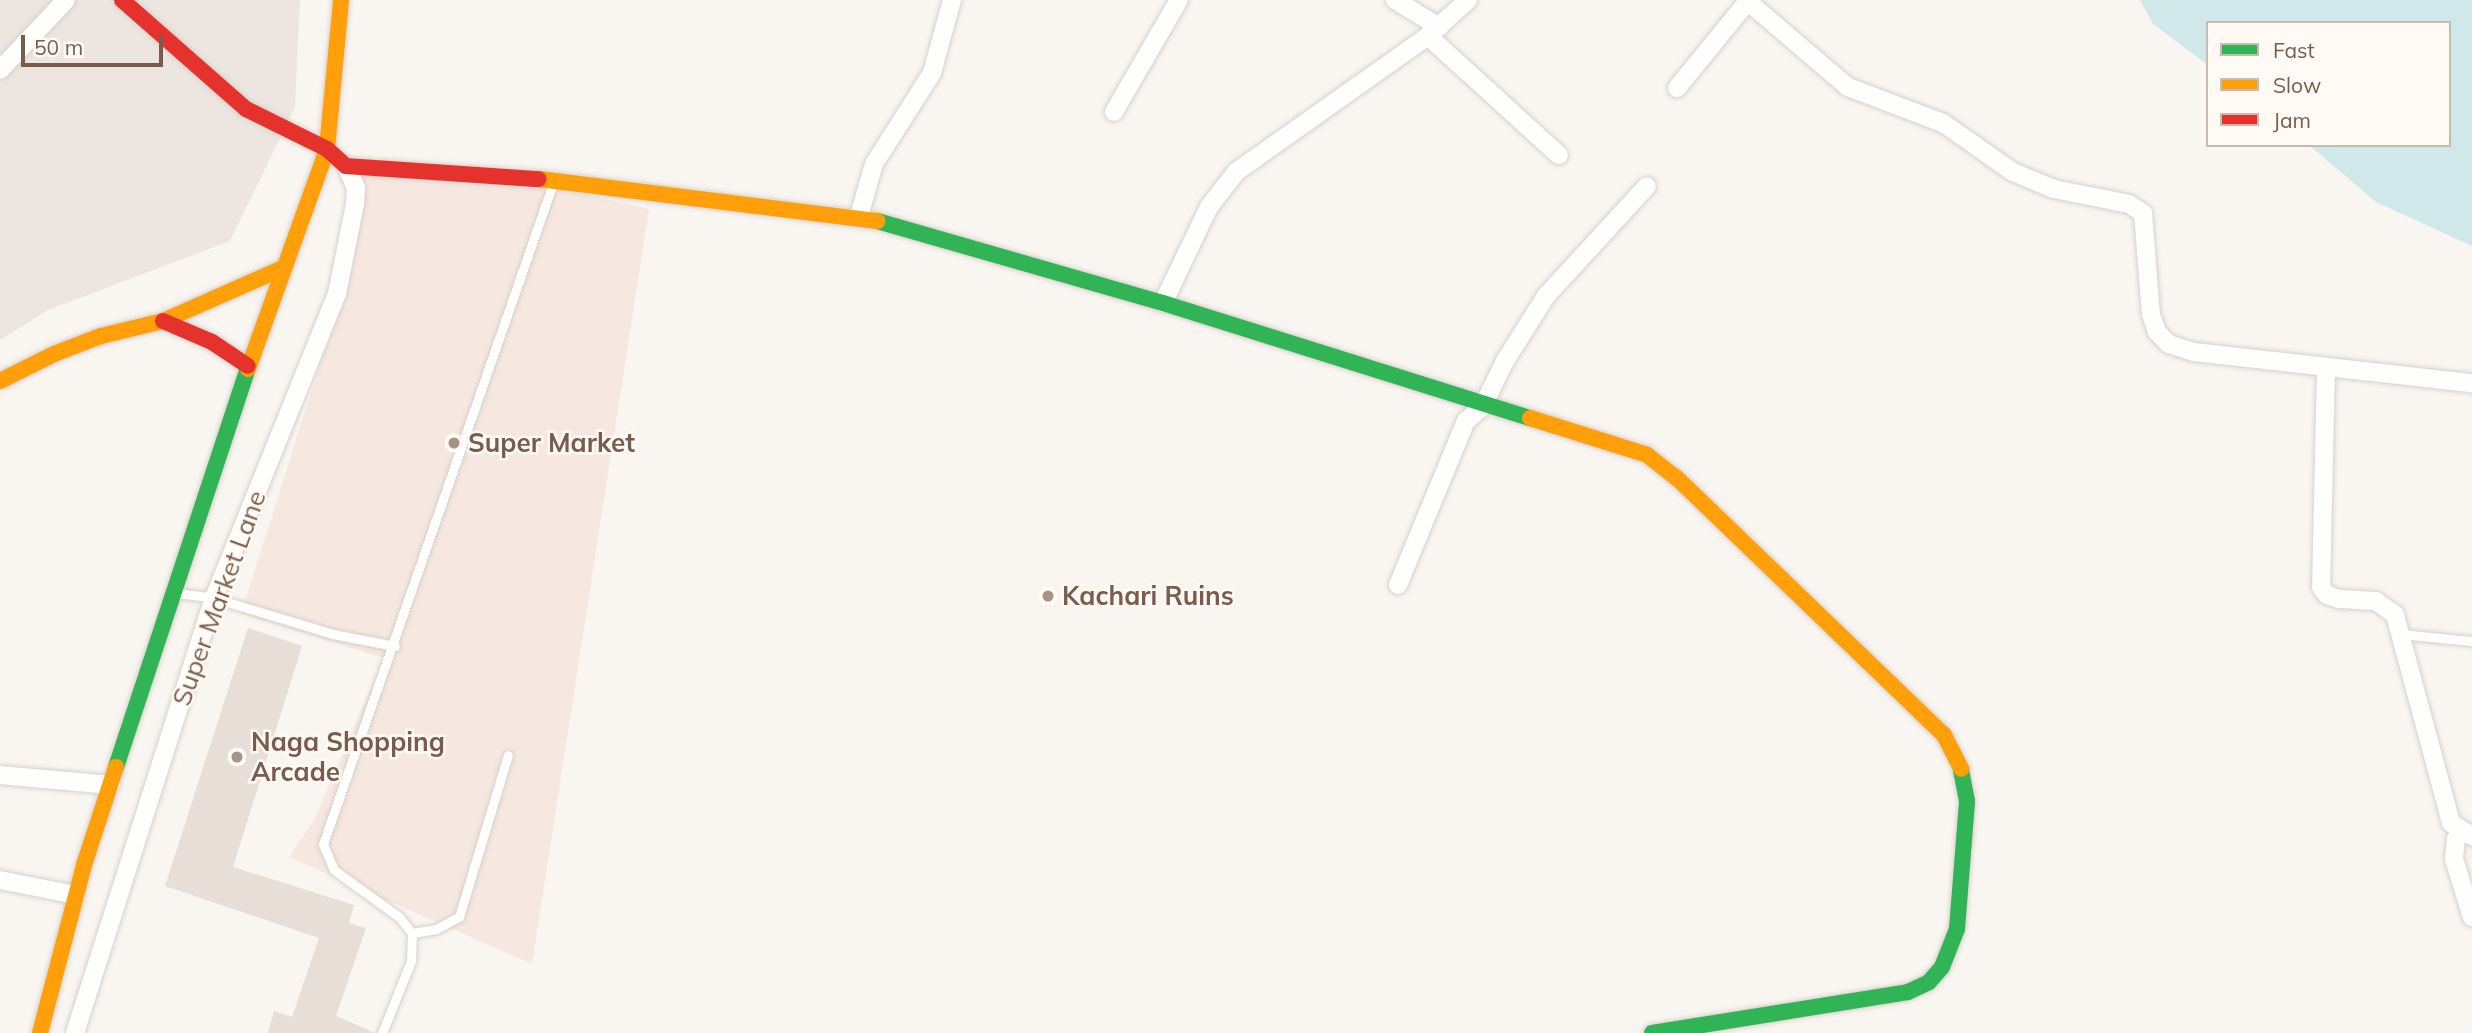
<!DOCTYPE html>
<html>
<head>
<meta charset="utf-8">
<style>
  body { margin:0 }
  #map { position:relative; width:2472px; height:1033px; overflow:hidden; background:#f9f5f0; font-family:Mulish,sans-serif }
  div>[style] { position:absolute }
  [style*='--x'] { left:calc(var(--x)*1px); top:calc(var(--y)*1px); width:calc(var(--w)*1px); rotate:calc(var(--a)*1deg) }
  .commercial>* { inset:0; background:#f6e8e1 }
  .industrial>* { inset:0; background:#ede5e0 }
  .water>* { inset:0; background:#d0e8ea }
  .building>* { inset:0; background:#e6ded7 }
  .roads { filter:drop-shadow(0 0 2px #d7d1cb) drop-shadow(0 0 2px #d7d1cb) }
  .lane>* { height:9px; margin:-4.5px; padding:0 4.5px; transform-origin:4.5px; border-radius:4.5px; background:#fefefd }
  .street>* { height:18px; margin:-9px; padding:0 9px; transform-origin:9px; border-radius:9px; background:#fefefd }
  .fast>* { height:16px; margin:-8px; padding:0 8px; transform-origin:8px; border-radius:8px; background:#30b455 }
  .slow>* { height:16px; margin:-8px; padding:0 8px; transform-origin:8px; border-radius:8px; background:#ff9f0a }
  .jam>* { height:16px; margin:-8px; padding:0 8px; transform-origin:8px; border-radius:8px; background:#e5322d }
  .dots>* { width:19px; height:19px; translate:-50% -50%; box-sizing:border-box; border:4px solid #fffaf3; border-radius:50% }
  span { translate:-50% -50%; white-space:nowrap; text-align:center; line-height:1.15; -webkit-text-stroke:5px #fffaf3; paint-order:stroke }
  .poi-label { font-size:26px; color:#7a5c4d; font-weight:700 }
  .left { translate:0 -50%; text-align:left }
  .street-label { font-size:26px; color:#7a5c4d }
  .legend { position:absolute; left:2206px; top:21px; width:245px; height:126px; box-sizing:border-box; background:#fffaf3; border:2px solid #cabbb1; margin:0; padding:9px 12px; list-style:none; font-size:21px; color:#7a5c4d }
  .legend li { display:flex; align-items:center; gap:14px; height:35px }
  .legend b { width:35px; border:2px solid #cabbb1 }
  .scale { position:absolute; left:21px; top:35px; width:142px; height:32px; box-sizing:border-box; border:4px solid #7a5c4d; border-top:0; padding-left:9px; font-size:21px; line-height:24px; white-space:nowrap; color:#7a5c4d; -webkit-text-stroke:5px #fffaf3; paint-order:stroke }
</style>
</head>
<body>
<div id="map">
  <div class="commercial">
    <i style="clip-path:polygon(356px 175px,525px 181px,649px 209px,532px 964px,289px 857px,314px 820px,384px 658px,241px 614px,349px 272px)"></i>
  </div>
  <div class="industrial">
    <i style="clip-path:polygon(0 0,300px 0,295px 107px,230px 241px,48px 310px,0 340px)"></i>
  </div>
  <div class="water">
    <i style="clip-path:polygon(2140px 0,2472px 0,2472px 246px,2376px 202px,2309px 145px,2449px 145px,2449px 23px,2208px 23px,2208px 65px,2153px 24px)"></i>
  </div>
  <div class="building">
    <i style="clip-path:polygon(248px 628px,302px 646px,233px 867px,354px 905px,349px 923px,366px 928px,336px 1016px,375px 1033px,268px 1033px,274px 1011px,292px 1017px,319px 938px,165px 886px)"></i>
  </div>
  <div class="roads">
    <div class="lane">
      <i style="--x:176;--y:593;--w:38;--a:7"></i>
      <i style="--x:214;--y:598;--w:124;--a:16.8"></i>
      <i style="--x:333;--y:634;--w:63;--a:11"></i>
      <i style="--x:2400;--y:634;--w:72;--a:5.6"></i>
      <i style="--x:412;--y:933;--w:24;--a:-9"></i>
      <i style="--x:436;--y:929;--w:26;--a:-28"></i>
      <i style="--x:459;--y:917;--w:169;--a:-73.2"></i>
      <i style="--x:382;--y:1033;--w:78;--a:-68.1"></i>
      <i style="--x:411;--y:961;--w:28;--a:-88"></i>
      <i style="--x:412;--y:933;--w:21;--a:-129"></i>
      <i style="--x:399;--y:917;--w:80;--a:-144.1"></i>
      <i style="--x:334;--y:870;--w:28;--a:-113"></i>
      <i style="--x:323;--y:844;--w:700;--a:-70.81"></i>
    </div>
    <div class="street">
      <i style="--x:1395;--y:0;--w:52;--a:31.5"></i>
      <i style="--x:1746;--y:0;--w:134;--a:40.5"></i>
      <i style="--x:1848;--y:87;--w:102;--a:20.8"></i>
      <i style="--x:1943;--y:123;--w:85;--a:35"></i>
      <i style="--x:2013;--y:172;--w:44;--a:22.5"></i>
      <i style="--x:2054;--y:189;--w:76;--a:11.3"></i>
      <i style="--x:2129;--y:204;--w:17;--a:33"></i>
      <i style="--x:2143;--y:213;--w:101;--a:85.5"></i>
      <i style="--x:2151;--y:314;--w:19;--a:72"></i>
      <i style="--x:2157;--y:332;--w:17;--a:45"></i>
      <i style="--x:2169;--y:344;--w:26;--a:18"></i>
      <i style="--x:2194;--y:352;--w:280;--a:6.4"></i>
      <i style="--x:1428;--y:36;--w:177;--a:42.3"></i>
      <i style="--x:0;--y:70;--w:96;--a:-46.7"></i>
      <i style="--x:1677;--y:88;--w:112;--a:-50.8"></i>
      <i style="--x:1114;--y:112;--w:129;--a:-59.9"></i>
      <i style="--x:859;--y:216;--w:54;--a:-73.9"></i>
      <i style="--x:874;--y:164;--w:108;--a:-57.5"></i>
      <i style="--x:932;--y:73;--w:76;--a:-74.7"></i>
      <i style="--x:1163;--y:303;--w:106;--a:-64.4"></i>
      <i style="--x:1209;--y:207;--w:44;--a:-52.4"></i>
      <i style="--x:1236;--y:172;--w:235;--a:-35.3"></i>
      <i style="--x:1428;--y:36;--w:54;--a:-42"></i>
      <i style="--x:2326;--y:369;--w:218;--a:91.3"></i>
      <i style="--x:2321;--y:587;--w:10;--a:53"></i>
      <i style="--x:2327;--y:595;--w:13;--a:18"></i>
      <i style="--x:2339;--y:599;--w:37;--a:3"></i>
      <i style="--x:2376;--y:601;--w:24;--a:36"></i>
      <i style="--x:2395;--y:615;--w:215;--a:74.9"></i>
      <i style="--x:2451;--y:823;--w:25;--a:32"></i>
      <i style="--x:1398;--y:585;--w:178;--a:-67.5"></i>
      <i style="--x:1466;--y:421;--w:23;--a:-41"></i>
      <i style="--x:1483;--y:406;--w:50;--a:-63.9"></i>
      <i style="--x:1505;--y:361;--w:77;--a:-57.8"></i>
      <i style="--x:1546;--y:296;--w:149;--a:-47.4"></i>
      <i style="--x:0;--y:775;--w:111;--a:5.1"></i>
      <i style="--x:2461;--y:832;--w:9;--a:126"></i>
      <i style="--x:2456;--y:839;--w:20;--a:96"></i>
      <i style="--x:2454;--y:859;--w:61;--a:72.8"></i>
      <i style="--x:0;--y:880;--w:77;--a:11.2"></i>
      <i style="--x:75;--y:1033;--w:457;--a:-72.3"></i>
      <i style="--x:214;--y:598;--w:328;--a:-68"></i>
      <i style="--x:337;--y:294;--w:92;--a:-78.7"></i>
      <i style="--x:355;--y:204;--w:16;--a:-86"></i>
      <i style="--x:356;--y:188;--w:24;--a:-114"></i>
    </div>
    <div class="fast">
      <i style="--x:877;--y:221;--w:298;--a:16"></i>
      <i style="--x:1163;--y:303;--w:385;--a:17.4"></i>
      <i style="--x:116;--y:767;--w:419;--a:-71.7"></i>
      <i style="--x:1652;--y:1033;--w:259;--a:-9.1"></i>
      <i style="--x:1908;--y:992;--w:23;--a:-25"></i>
      <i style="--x:1929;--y:982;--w:20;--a:-49"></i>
      <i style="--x:1942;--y:967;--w:41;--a:-68.5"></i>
      <i style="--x:1957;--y:929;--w:128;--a:-85.5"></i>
      <i style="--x:1967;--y:801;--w:33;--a:-101"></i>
    </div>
    <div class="slow">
      <i style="--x:539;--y:179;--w:341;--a:7.1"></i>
      <i style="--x:248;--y:369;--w:234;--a:-70.2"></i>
      <i style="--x:327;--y:149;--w:150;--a:-84.6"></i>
      <i style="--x:0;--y:381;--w:60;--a:-26.6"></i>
      <i style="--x:54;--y:354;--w:50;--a:-21"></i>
      <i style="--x:101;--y:336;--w:64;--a:-13.6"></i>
      <i style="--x:163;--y:321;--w:129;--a:-23.8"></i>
      <i style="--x:1530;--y:418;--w:123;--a:17.5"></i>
      <i style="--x:1647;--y:455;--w:39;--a:38"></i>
      <i style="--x:1678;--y:479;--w:369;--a:43.9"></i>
      <i style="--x:1944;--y:735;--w:38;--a:63"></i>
      <i style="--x:40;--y:1033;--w:177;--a:-75.3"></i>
      <i style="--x:85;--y:862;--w:100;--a:-71.9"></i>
    </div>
    <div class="jam">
      <i style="--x:122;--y:0;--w:165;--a:41.3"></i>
      <i style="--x:246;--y:109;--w:90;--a:26.3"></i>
      <i style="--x:327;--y:149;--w:25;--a:42"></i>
      <i style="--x:346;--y:166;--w:193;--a:3.9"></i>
      <i style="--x:163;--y:321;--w:53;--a:23.2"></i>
      <i style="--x:212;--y:342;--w:43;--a:33.7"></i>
    </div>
  </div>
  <div class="dots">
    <i style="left:454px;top:443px;background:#a69286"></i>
    <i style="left:1048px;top:596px;background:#a69286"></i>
    <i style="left:237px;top:757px;background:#a69286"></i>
  </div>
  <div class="poi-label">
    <span class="left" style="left:468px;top:443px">Super Market</span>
    <span class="left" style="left:1062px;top:596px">Kachari Ruins</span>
    <span class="left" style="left:251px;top:757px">Naga Shopping<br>Arcade</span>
  </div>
  <div class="street-label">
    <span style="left:219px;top:598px;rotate:-70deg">Super Market Lane</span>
  </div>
  <ul class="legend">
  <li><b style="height:9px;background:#30b455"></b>Fast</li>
  <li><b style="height:9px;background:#ff9f0a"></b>Slow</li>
  <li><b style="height:9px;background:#e5322d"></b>Jam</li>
  </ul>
  <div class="scale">50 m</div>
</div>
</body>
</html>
